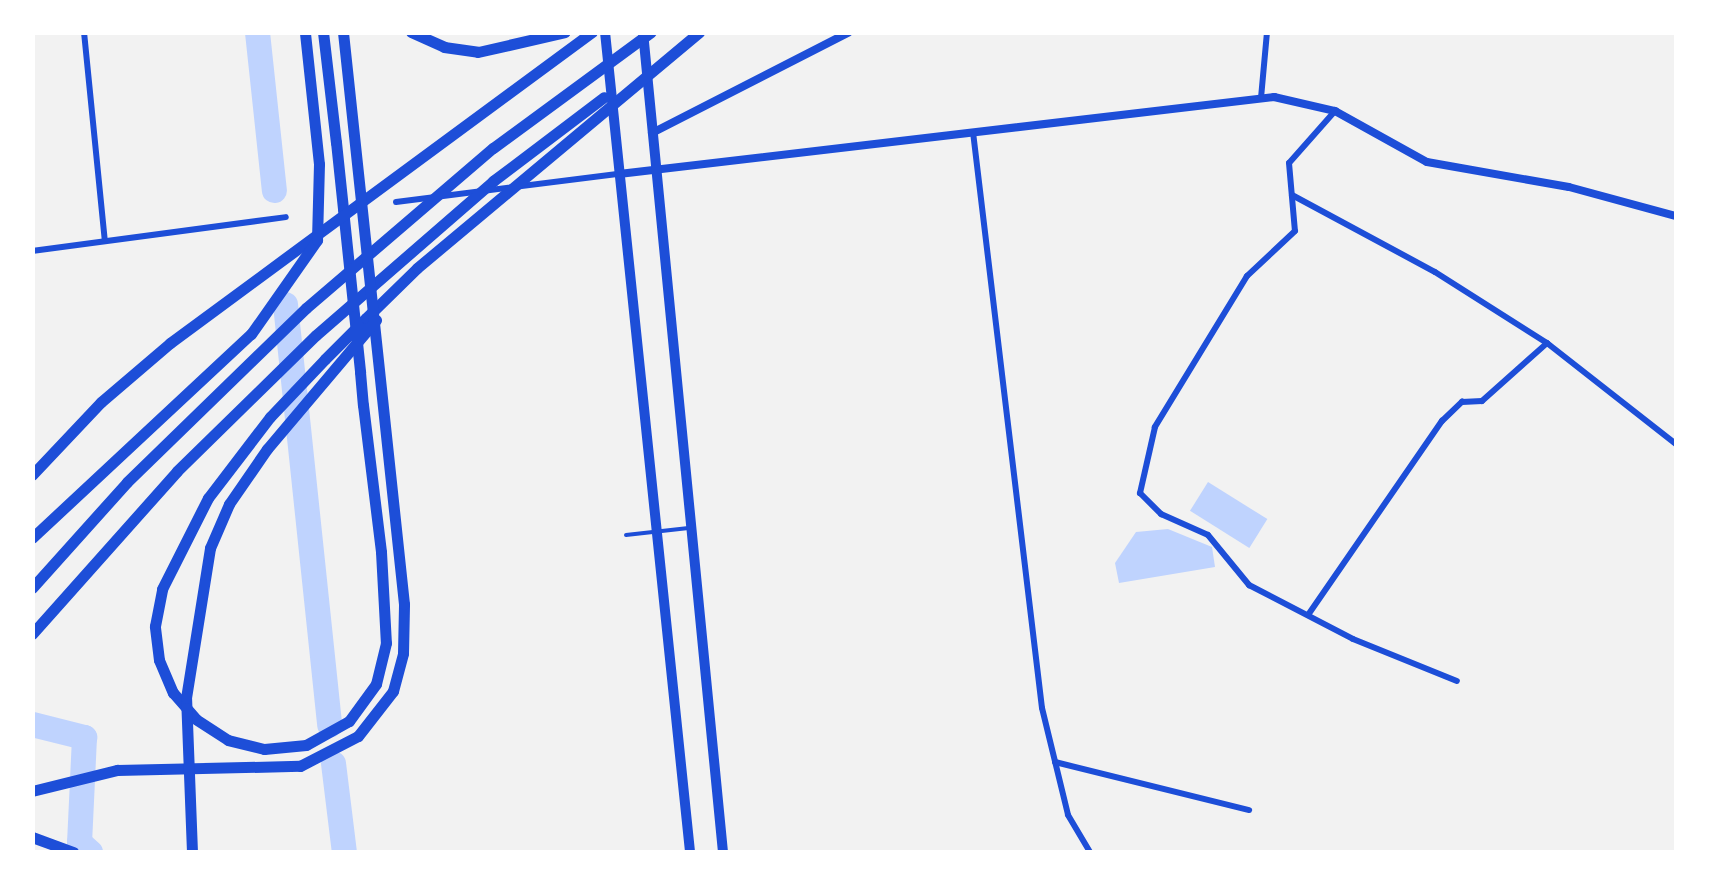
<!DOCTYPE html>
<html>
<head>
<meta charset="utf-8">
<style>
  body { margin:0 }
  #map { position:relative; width:1709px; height:885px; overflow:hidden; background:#f2f2f2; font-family:"Nunito Sans",sans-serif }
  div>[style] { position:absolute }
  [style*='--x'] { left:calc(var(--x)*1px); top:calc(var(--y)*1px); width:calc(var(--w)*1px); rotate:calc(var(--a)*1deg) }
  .water>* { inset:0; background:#bfd3fe; transform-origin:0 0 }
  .river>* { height:25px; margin:-12.5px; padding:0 12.5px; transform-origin:12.5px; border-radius:12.5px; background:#bfd3fe }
  .service>* { height:4px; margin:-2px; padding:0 2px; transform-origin:2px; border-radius:2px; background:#1d4ed8 }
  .minor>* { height:6px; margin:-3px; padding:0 3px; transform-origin:3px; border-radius:3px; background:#1d4ed8 }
  .tertiary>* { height:8px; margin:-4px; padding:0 4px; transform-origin:4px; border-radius:4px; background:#1d4ed8 }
  .primary>* { height:10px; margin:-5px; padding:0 5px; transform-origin:5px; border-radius:5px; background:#1d4ed8 }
  .motorway>* { height:11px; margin:-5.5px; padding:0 5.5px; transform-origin:5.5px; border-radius:5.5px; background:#1d4ed8 }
  span { translate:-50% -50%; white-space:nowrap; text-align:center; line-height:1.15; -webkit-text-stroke:8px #fff; paint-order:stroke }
  .frame { position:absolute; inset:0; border:35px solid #fff; pointer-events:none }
</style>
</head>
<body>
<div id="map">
  <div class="water">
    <i style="left:1208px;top:482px;width:70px;height:34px;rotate:32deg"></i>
    <i style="clip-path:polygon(1168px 529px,1212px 547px,1215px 567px,1119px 583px,1115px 563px,1136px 532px)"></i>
  </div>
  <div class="river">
    <i style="--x:257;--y:32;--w:159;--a:83.9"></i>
    <i style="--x:285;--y:304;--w:423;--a:84"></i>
    <i style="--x:32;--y:724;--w:54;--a:14"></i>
    <i style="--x:84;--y:737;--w:105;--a:92.7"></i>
    <i style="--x:79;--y:842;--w:15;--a:42"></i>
    <i style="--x:333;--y:763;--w:90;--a:83"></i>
  </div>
  <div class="service">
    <i style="--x:626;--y:535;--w:63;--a:-6.3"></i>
  </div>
  <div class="minor">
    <i style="--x:84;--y:32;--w:210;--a:84.3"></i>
    <i style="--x:1261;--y:98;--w:66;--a:-84.8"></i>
    <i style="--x:1335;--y:111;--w:69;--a:131.5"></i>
    <i style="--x:1289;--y:163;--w:68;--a:85"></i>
    <i style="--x:1295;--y:231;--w:66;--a:136.8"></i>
    <i style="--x:1247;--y:276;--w:177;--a:121.4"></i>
    <i style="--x:1155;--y:427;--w:68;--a:102.8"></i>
    <i style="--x:1140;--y:493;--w:30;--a:45"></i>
    <i style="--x:1161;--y:514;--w:51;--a:24.1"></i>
    <i style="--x:1208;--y:535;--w:65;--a:50.6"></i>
    <i style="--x:1249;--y:585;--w:117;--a:27.4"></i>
    <i style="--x:1353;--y:639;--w:112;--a:22"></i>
    <i style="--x:973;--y:132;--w:580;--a:83.17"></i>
    <i style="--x:1042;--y:708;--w:110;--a:76.3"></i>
    <i style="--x:1068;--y:815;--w:43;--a:59.3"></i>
    <i style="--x:1292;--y:195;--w:162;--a:28.3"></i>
    <i style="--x:1435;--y:272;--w:133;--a:32.4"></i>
    <i style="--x:1547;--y:343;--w:164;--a:38.1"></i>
    <i style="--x:396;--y:202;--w:225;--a:-7.2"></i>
    <i style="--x:32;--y:251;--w:256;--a:-7.6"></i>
    <i style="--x:1308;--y:615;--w:236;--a:-55.4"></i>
    <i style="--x:1442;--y:421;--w:28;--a:-44"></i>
    <i style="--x:1462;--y:402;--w:20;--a:-3"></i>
    <i style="--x:1482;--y:401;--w:87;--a:-41.7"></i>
    <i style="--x:1055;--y:762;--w:200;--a:13.9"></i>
  </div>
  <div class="tertiary">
    <i style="--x:652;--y:133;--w:221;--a:-27.1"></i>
    <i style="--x:619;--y:174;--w:660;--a:-6.7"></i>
    <i style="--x:1274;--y:97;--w:63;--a:12.9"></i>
    <i style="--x:1335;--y:111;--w:105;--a:29"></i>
    <i style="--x:1427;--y:162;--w:144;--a:10"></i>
    <i style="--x:1569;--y:187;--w:111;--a:15.2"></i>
  </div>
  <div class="primary">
    <i style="--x:605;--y:32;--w:824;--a:84.08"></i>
    <i style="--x:643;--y:32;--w:824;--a:84.43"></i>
  </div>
  <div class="motorway">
    <i style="--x:323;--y:32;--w:111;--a:83.3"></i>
    <i style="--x:336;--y:142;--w:67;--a:84"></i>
    <i style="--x:343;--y:209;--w:164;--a:84"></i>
    <i style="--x:360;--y:372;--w:33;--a:85"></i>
    <i style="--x:363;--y:405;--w:148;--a:83"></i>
    <i style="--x:381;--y:552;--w:91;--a:86.9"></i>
    <i style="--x:386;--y:643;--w:42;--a:103.7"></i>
    <i style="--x:376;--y:684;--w:46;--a:126.1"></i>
    <i style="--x:349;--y:721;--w:49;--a:150.8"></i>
    <i style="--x:306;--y:745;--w:42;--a:174.6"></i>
    <i style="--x:264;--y:749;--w:37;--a:-166"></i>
    <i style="--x:228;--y:740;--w:38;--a:-147"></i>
    <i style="--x:196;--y:719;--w:35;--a:-131"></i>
    <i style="--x:173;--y:693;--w:36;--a:-113"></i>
    <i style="--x:159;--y:660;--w:34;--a:-97"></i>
    <i style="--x:155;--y:626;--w:38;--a:-79"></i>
    <i style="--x:162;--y:589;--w:102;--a:-63.2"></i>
    <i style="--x:208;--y:498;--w:102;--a:-52.6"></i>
    <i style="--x:270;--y:417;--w:80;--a:-46.5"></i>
    <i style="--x:325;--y:359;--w:58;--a:-45"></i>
    <i style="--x:366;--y:318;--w:71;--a:-44.4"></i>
    <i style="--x:417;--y:268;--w:368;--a:-39.9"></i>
    <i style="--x:411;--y:32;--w:36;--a:24"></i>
    <i style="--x:444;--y:47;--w:34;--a:8"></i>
    <i style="--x:478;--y:52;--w:89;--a:-12.9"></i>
    <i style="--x:32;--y:475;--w:100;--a:-46.6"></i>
    <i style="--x:101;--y:402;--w:91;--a:-40.5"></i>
    <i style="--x:170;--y:343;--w:524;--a:-36.39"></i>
    <i style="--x:32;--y:538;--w:299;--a:-43"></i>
    <i style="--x:251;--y:334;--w:115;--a:-54.9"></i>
    <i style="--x:317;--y:240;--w:76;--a:-88.5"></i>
    <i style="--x:319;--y:164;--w:133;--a:-96.1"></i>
    <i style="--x:32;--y:588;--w:142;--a:-48.1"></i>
    <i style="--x:127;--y:482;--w:250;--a:-44.2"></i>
    <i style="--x:306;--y:308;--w:246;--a:-40.6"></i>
    <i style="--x:493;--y:148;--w:196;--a:-36.3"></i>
    <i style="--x:32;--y:634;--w:218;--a:-48.3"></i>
    <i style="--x:177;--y:471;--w:194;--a:-44.4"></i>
    <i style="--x:316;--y:335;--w:235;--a:-41"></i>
    <i style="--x:493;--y:181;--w:139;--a:-37.1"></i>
    <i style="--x:32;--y:791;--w:88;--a:-13.9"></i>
    <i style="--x:117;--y:770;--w:183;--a:-1.3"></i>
    <i style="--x:300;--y:766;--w:65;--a:-27.3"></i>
    <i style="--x:358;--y:736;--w:57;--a:-52.1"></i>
    <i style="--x:393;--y:691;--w:39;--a:-75"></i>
    <i style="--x:403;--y:653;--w:49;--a:-88.8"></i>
    <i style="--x:404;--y:604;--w:575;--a:-96.09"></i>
    <i style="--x:32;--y:837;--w:44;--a:20.1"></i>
    <i style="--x:192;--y:852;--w:154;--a:-92.2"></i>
    <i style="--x:186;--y:698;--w:152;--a:-80.9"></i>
    <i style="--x:210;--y:548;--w:48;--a:-66.6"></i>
    <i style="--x:229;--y:504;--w:67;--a:-55.4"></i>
    <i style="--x:267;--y:449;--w:169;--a:-49.8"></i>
  </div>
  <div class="frame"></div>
</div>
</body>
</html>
